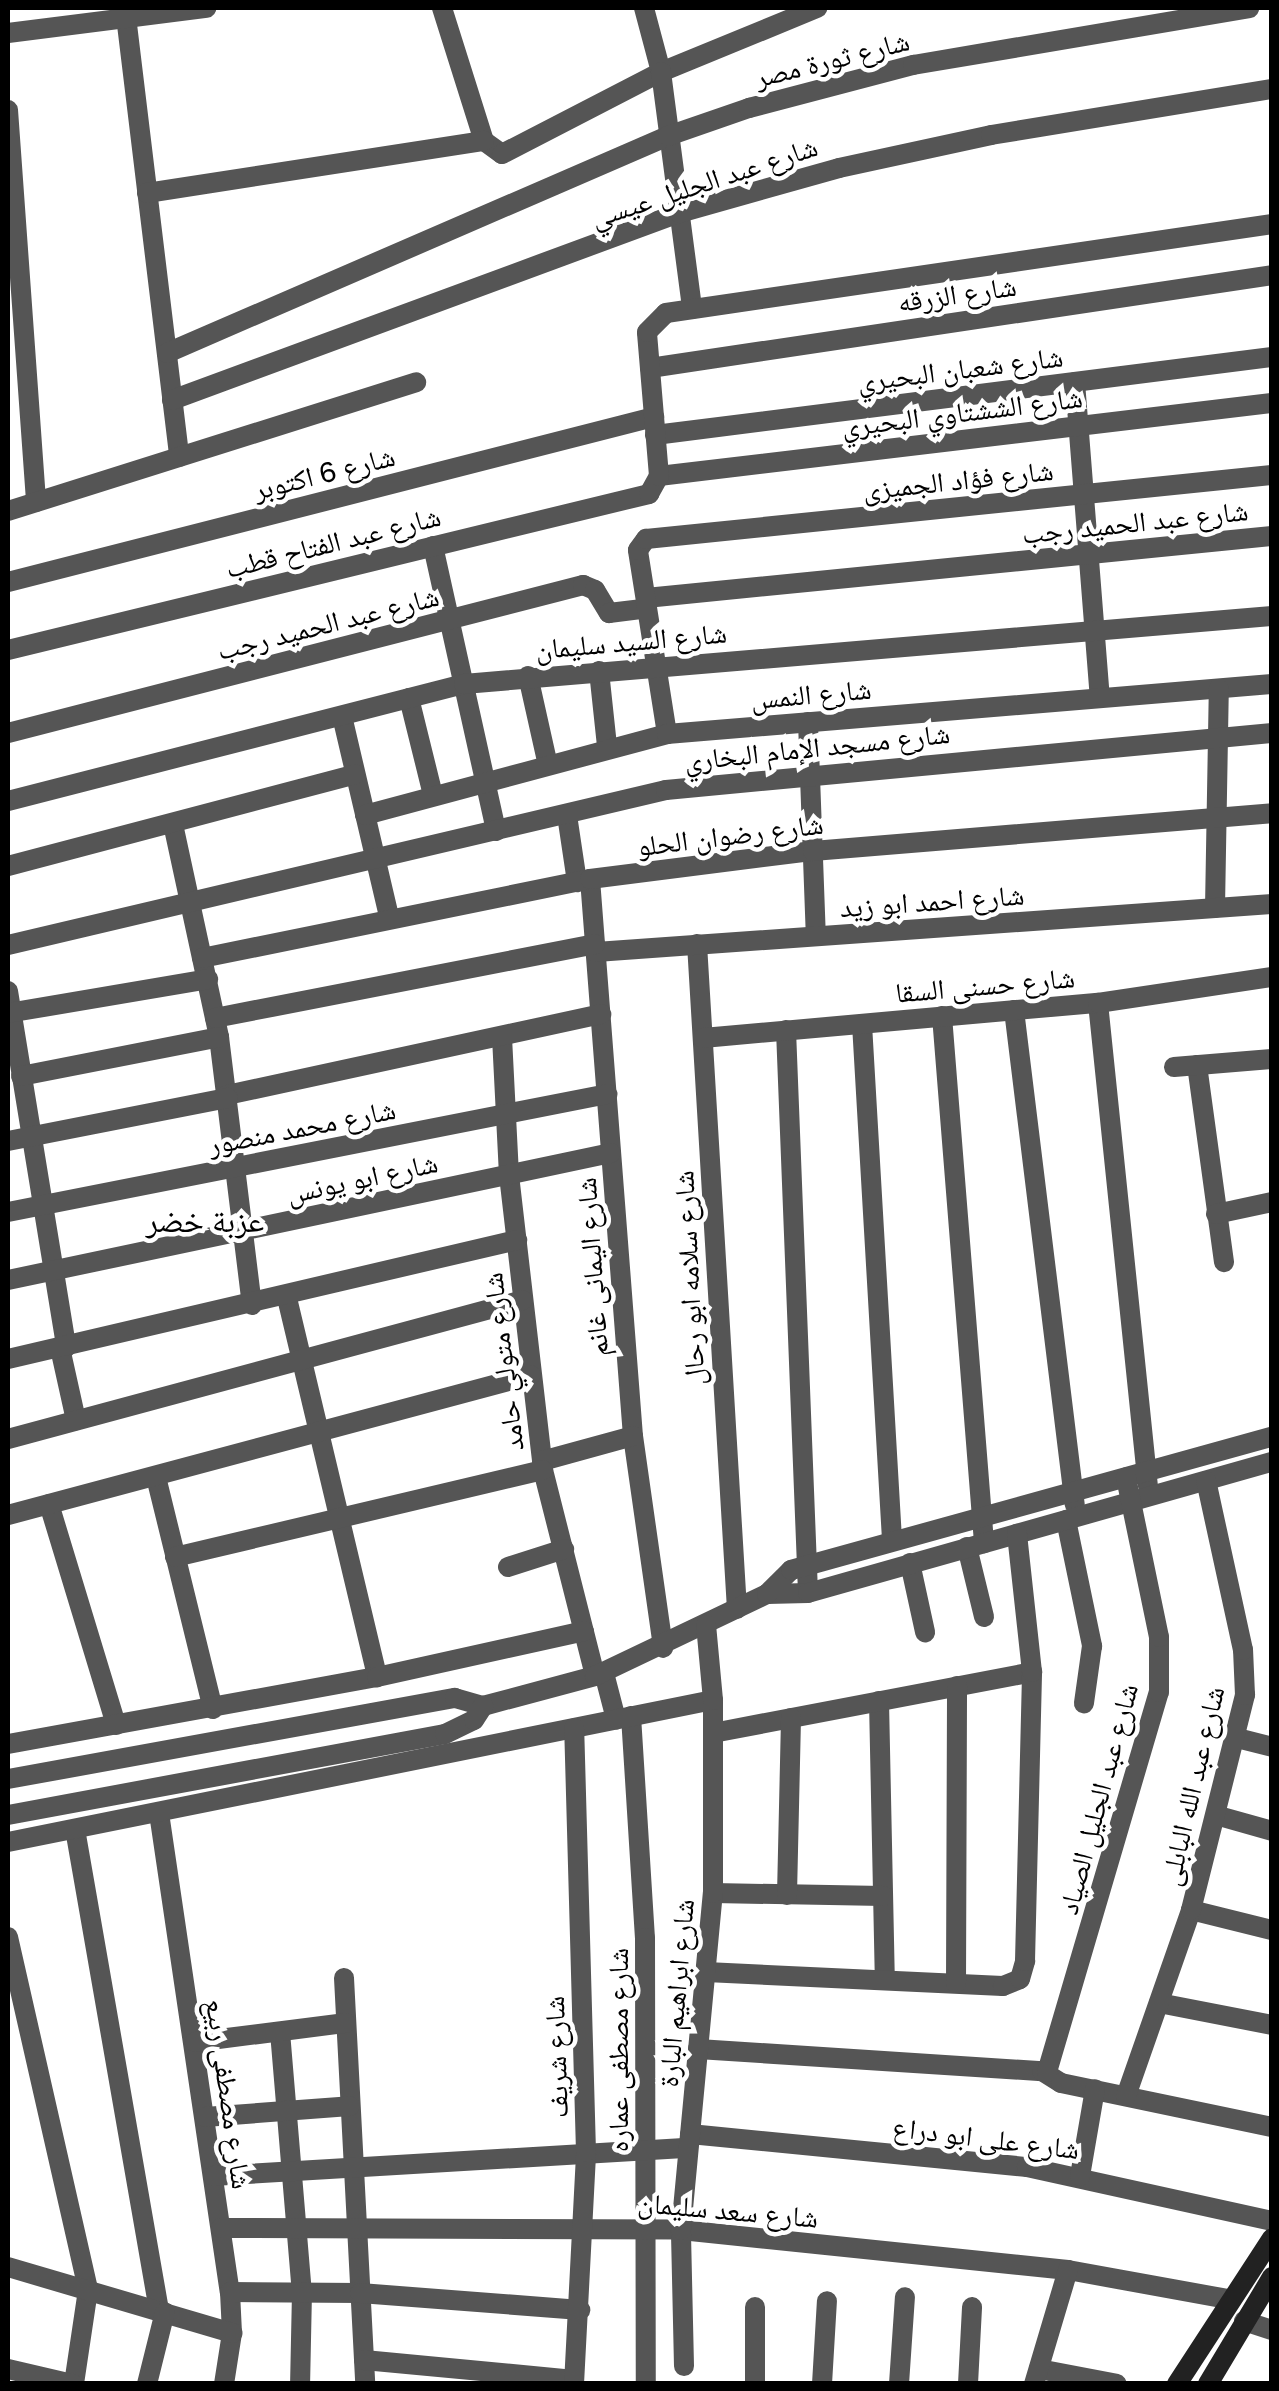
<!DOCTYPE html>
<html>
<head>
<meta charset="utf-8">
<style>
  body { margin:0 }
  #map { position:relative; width:1279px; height:2391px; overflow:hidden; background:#fff; font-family:"Golos Text","Noto Naskh Arabic",sans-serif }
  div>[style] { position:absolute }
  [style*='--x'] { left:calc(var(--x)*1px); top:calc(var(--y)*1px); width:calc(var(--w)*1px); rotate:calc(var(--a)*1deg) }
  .street>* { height:20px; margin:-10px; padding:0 10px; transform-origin:10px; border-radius:10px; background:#555 }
  .secondary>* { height:20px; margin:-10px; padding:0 10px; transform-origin:10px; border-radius:10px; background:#222 }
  span { translate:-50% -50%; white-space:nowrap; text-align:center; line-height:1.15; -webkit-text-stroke:9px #fff; paint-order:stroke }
  .street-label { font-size:28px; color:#000 }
  .quarter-label { font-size:32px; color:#000 }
  .frame { position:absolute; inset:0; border:10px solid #000; pointer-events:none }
</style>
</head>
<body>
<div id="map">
  <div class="street">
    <i style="--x:125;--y:8;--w:452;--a:83.1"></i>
    <i style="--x:442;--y:8;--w:139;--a:72.5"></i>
    <i style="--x:484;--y:141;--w:22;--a:36"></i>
    <i style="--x:502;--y:154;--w:179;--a:-27.3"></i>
    <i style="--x:661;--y:72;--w:169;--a:-22.3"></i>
    <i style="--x:644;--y:8;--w:66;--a:75.1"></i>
    <i style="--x:661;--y:72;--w:239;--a:82.5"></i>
    <i style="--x:8;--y:33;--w:200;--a:-7.2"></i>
    <i style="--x:8;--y:110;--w:393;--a:85.9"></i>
    <i style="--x:147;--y:193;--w:341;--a:-8.8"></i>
    <i style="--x:167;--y:353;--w:546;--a:-23.42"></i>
    <i style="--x:668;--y:136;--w:86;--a:-19.1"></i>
    <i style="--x:749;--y:108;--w:170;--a:-14.7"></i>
    <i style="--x:913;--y:65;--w:341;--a:-9.6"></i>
    <i style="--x:650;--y:368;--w:629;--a:-8.5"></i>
    <i style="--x:1075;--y:382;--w:317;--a:85.5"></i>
    <i style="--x:172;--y:400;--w:540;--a:-20.25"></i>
    <i style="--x:679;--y:213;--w:166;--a:-15.7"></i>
    <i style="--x:839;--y:168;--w:156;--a:-12.2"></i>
    <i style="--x:991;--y:135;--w:285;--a:-9.3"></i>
    <i style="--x:655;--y:435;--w:622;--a:-7.21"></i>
    <i style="--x:659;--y:476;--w:617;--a:-6.79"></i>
    <i style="--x:8;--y:511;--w:428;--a:-17.5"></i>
    <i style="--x:433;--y:546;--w:292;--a:77.5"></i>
    <i style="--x:8;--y:582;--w:667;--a:-14.33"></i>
    <i style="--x:646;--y:598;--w:629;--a:-5.66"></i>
    <i style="--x:8;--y:650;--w:660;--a:-13.68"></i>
    <i style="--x:649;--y:494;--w:21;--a:-61"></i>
    <i style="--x:659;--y:476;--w:144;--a:-94.8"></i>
    <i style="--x:647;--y:332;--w:27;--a:-45"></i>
    <i style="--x:666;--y:313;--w:613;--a:-8.35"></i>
    <i style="--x:599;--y:671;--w:75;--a:83.9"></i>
    <i style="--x:528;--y:676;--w:87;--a:77.4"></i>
    <i style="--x:409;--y:698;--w:100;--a:76.1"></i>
    <i style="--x:342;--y:716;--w:206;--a:76.8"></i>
    <i style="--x:808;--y:722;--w:214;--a:87.9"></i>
    <i style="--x:8;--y:733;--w:594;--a:-14.43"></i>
    <i style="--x:583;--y:585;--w:13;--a:23"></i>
    <i style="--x:595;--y:590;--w:27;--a:59"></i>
    <i style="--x:609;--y:613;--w:38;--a:-7"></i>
    <i style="--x:667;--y:734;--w:186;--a:-99"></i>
    <i style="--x:638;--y:550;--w:14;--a:-54"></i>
    <i style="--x:646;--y:539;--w:629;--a:-5.84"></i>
    <i style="--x:8;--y:801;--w:471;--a:-14.4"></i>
    <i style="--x:464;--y:684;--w:811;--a:-4.81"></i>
    <i style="--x:365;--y:815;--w:313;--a:-15"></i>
    <i style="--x:667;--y:734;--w:607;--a:-4.72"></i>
    <i style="--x:567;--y:815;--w:68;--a:81.5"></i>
    <i style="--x:173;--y:824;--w:218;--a:77.8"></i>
    <i style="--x:219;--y:1037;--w:270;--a:83"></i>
    <i style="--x:8;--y:866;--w:359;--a:-14.8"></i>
    <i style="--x:590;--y:879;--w:559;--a:85.59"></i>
    <i style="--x:633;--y:1436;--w:214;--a:81.9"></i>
    <i style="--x:1215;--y:908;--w:219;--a:-89"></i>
    <i style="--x:697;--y:944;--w:666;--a:86.56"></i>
    <i style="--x:8;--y:945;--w:676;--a:-13.26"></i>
    <i style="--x:666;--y:790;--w:609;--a:-5.37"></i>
    <i style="--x:596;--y:952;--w:678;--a:-4.06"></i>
    <i style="--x:202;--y:958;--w:396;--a:-11.5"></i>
    <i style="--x:590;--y:879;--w:225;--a:-7.2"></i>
    <i style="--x:813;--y:851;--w:461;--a:-4.7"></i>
    <i style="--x:8;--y:991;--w:361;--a:80.7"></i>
    <i style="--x:1098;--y:1003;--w:485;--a:84.1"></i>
    <i style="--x:1014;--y:1010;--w:498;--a:83"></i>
    <i style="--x:8;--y:1013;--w:203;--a:-9.6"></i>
    <i style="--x:942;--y:1016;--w:529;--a:85.44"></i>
    <i style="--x:215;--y:1018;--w:387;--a:-11"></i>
    <i style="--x:862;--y:1024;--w:517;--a:86.67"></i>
    <i style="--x:786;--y:1030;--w:563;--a:87.76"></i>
    <i style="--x:502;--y:1037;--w:138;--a:87.1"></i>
    <i style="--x:509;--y:1175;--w:297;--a:83.4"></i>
    <i style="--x:543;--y:1470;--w:212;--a:75.8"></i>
    <i style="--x:703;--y:1038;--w:397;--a:-5.1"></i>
    <i style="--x:1098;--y:1003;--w:176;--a:-8.5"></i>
    <i style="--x:1197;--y:1065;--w:199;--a:82.2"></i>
    <i style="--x:1174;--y:1067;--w:98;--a:-4.7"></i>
    <i style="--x:21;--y:1076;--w:202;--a:-11.1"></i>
    <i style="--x:227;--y:1095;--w:383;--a:-12.2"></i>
    <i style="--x:8;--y:1141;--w:224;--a:-11.1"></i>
    <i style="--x:8;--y:1212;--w:611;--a:-11.14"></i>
    <i style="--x:1216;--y:1214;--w:57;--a:-12.1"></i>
    <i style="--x:8;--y:1280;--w:616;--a:-11.89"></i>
    <i style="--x:287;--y:1298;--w:390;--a:76.6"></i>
    <i style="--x:60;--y:1348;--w:74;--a:77.5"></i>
    <i style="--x:8;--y:1359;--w:523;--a:-13.16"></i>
    <i style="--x:8;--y:1439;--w:533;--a:-15.1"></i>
    <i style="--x:542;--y:1461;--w:94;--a:-15.4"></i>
    <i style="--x:156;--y:1477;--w:239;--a:76.2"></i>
    <i style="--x:49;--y:1504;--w:231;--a:73.1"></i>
    <i style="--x:8;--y:1515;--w:541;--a:-14.99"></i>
    <i style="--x:1066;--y:1520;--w:129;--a:78.3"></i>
    <i style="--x:1092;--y:1646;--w:58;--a:98"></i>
    <i style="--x:967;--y:1547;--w:72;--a:76.3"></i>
    <i style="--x:175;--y:1557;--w:378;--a:-13.3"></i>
    <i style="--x:910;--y:1563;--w:71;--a:77.7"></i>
    <i style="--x:508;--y:1567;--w:59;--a:-17.8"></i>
    <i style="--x:767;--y:1594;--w:41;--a:-1.4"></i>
    <i style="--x:808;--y:1593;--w:482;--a:-15.8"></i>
    <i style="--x:604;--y:1673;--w:48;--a:75.4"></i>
    <i style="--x:879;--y:1701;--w:279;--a:88.8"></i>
    <i style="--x:631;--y:1716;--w:222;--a:86.4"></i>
    <i style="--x:645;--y:1938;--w:446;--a:89.9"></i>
    <i style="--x:713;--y:1733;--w:325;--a:-10.8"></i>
    <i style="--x:1237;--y:1738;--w:36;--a:14"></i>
    <i style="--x:8;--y:1744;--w:375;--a:-10.3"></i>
    <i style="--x:377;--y:1677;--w:212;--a:-12.5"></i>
    <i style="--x:8;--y:1779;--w:454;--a:-10.3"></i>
    <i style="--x:455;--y:1698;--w:29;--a:16"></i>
    <i style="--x:483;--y:1706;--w:116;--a:-15"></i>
    <i style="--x:595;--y:1676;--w:191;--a:-25.5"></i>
    <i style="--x:767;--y:1594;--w:34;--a:-45"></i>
    <i style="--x:791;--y:1570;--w:499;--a:-15.5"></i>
    <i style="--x:159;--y:1813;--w:484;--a:81.6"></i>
    <i style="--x:230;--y:2292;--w:41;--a:87.2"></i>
    <i style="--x:232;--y:2333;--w:52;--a:98.9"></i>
    <i style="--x:8;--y:1815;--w:444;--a:-10.5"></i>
    <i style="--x:445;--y:1734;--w:32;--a:-26"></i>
    <i style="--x:474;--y:1720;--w:17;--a:-57"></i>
    <i style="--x:1219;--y:1816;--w:55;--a:15.8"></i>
    <i style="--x:75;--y:1829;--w:489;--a:80.1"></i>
    <i style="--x:8;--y:1842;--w:719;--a:-11.39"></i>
    <i style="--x:713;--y:1893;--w:170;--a:1"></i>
    <i style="--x:787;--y:1895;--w:177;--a:-88.7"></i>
    <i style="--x:1191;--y:1910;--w:83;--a:13.9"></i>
    <i style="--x:8;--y:1937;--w:362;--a:77.2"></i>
    <i style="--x:88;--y:2290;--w:95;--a:98.5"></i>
    <i style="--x:706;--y:1972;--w:297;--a:2.7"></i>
    <i style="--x:1003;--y:1986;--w:18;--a:-22"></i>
    <i style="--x:1020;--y:1979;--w:19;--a:-74"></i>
    <i style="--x:1025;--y:1961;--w:289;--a:-88.6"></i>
    <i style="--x:1032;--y:1672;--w:139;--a:-96.2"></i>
    <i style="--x:344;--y:1978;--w:407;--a:87"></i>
    <i style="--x:956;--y:1983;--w:297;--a:-89.8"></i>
    <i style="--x:1159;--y:2003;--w:115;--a:11"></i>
    <i style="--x:280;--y:2032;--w:261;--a:85.2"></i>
    <i style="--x:302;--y:2292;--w:92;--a:91.2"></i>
    <i style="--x:195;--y:2042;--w:152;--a:-7.2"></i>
    <i style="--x:698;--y:2049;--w:345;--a:3.7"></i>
    <i style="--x:1042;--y:2071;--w:22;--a:32"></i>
    <i style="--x:1061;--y:2083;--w:216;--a:11.8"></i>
    <i style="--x:1047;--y:2072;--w:396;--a:-73.6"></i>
    <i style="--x:1159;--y:1692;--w:55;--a:-90"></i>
    <i style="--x:1159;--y:1637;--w:163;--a:-101.7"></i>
    <i style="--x:1126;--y:2096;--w:197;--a:-70.7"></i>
    <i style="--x:1191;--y:1910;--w:222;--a:-75.9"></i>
    <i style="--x:1245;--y:1695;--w:45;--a:-92.5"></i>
    <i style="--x:1243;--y:1650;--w:173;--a:-102.3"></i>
    <i style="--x:205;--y:2117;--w:145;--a:-4.3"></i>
    <i style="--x:690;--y:2134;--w:339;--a:5.6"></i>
    <i style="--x:1027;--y:2167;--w:251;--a:12.4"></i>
    <i style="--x:213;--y:2176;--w:476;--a:-3.4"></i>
    <i style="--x:1080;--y:2176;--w:88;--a:-80.2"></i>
    <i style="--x:221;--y:2228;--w:460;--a:0.2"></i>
    <i style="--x:681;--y:2230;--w:389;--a:5.9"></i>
    <i style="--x:1068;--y:2270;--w:163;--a:10.3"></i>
    <i style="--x:8;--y:2267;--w:234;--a:16.4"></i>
    <i style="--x:230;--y:2292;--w:130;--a:0.4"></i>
    <i style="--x:360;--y:2293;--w:221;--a:4.4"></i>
    <i style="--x:755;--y:2307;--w:77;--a:90"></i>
    <i style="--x:1244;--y:2321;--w:29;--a:18"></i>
    <i style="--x:364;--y:2360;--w:211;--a:5.4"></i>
    <i style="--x:684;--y:2366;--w:136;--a:-91.3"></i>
    <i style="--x:681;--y:2230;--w:339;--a:-84.6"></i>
    <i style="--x:713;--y:1893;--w:193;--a:-90"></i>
    <i style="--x:713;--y:1700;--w:75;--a:-95.3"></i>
    <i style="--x:8;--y:2369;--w:66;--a:13.2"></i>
    <i style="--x:1039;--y:2369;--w:79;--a:10.9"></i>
    <i style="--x:147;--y:2384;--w:74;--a:-76"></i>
    <i style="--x:574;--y:2384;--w:232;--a:-87"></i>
    <i style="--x:586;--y:2152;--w:424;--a:-91.6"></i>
    <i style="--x:822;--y:2384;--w:83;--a:-86.6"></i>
    <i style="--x:899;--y:2384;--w:87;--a:-86.1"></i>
    <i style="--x:968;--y:2384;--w:77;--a:-87"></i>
    <i style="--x:1034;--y:2384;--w:119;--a:-73.4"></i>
  </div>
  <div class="secondary">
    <i style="--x:1177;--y:2384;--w:174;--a:-56.9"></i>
    <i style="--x:1208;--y:2384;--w:125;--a:-59.1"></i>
  </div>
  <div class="street-label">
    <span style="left:832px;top:59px;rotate:-14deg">شارع ثورة مصر</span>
    <span style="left:704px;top:182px;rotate:-18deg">شارع عبد الجليل عيسي</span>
    <span style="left:957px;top:294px;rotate:-8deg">شارع الزرقه</span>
    <span style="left:960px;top:369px;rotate:-7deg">شارع شعبان البحيري</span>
    <span style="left:962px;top:412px;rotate:-7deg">شارع الششتاوي البحيري</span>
    <span style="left:324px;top:473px;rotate:-14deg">شارع 6 اكتوبر</span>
    <span style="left:958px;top:480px;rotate:-6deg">شارع فؤاد الجميزى</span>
    <span style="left:1135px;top:522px;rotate:-6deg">شارع عبد الحميد رجب</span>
    <span style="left:333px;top:542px;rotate:-14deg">شارع عبد الفتاح قطب</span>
    <span style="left:328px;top:623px;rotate:-14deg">شارع عبد الحميد رجب</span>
    <span style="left:631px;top:641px;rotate:-5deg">شارع السيد سليمان</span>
    <span style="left:811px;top:694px;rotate:-5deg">شارع النمس</span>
    <span style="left:817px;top:747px;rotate:-6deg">شارع مسجد الإمام البخاري</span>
    <span style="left:730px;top:835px;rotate:-7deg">شارع رضوان الحلو</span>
    <span style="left:932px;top:901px;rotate:-4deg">شارع احمد ابو زيد</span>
    <span style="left:985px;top:985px;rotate:-5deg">شارع حسنى السقا</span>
    <span style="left:302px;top:1127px;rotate:-11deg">شارع محمد منصور</span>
    <span style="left:362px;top:1178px;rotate:-12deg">شارع ابو يونس</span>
    <span style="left:592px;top:1267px;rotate:-94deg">شارع اليمانى غانم</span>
    <span style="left:689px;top:1278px;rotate:-93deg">شارع سلامه ابو رحال</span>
    <span style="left:503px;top:1362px;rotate:-97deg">شارع متولي حامد</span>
    <span style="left:1192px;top:1786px;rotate:-77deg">شارع عبد الله البابلى</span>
    <span style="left:1098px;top:1799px;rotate:-75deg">شارع عبد الجليل الصياد</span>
    <span style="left:676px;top:1993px;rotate:-85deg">شارع ابراهيم البارة</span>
    <span style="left:618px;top:2050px;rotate:-90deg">شارع مصطفى عماره</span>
    <span style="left:556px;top:2057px;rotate:-92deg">شارع شريف</span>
    <span style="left:229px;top:2094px;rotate:82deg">شارع مصطفى ربيع</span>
    <span style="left:986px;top:2138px;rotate:7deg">شارع على ابو دراع</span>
    <span style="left:728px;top:2210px;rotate:5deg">شارع سعد سليمان</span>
  </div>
  <div class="quarter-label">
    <span style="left:205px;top:1220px">عزبة خضر</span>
  </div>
  <div class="frame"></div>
</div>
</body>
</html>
